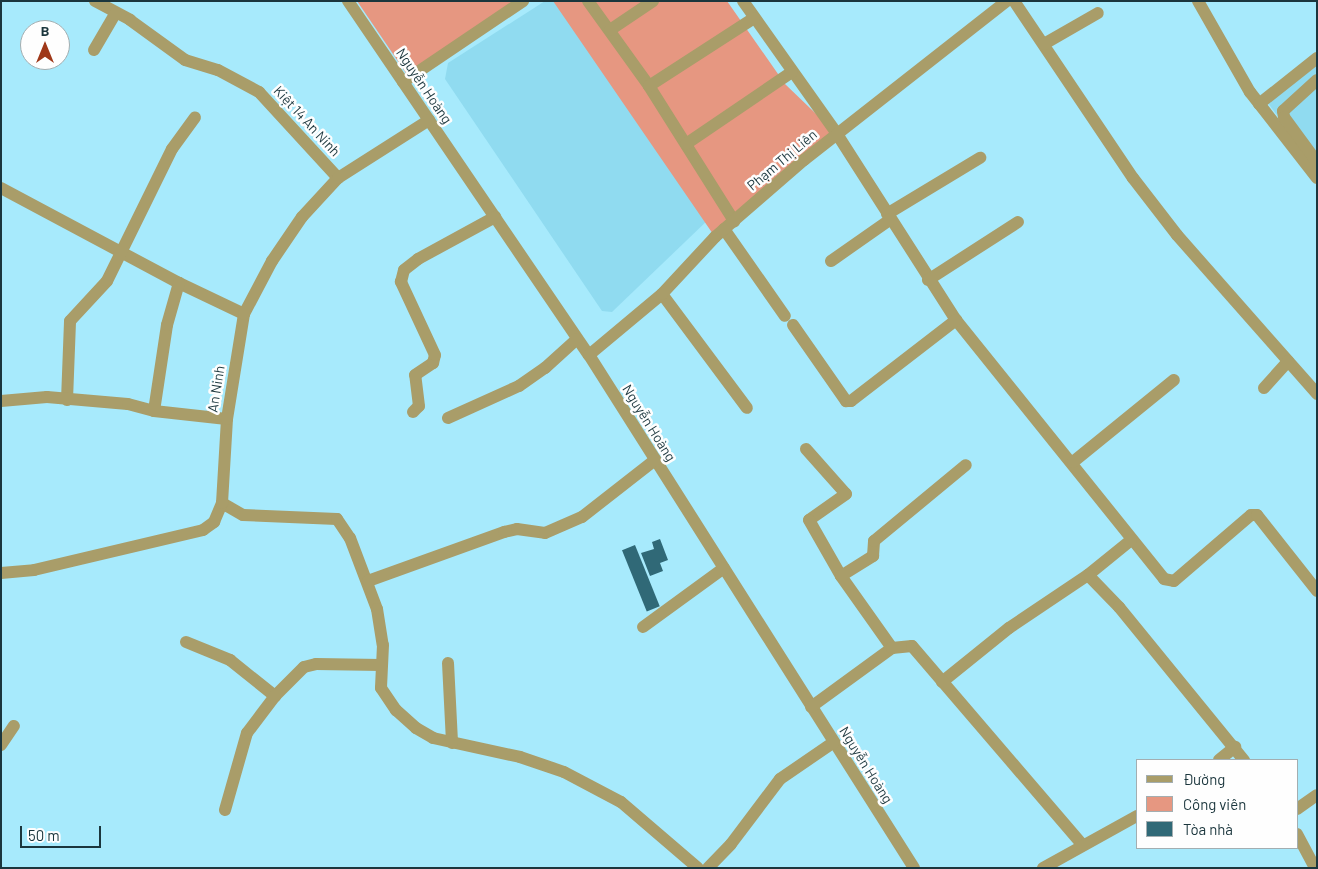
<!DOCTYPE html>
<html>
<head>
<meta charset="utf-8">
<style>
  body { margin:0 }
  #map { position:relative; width:1318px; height:869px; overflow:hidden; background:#a7eafc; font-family:Barlow,sans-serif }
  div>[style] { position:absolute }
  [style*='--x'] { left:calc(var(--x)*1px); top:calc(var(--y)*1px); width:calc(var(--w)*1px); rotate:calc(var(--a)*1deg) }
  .built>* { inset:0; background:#90dbf0 }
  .green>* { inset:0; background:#e69781 }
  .building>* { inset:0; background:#306977; transform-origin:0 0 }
  .minor>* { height:12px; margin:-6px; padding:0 6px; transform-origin:6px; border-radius:6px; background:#a99d69 }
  span { translate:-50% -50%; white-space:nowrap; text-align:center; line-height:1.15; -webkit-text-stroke:5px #fefefe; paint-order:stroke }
  .street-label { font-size:14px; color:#1b363d }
  .frame { position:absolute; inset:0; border:2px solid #1b363d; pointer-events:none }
  .legend { position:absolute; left:1136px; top:759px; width:162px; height:90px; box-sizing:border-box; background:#fefefe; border:1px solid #a3aeb1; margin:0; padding:6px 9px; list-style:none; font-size:15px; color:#1b363d }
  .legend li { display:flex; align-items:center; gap:10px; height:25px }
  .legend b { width:25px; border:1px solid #a3aeb1 }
  .north { position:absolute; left:20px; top:20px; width:50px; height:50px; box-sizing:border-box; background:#fefefe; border:1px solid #a3aeb1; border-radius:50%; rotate:0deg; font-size:14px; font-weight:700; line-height:20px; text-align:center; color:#1b363d }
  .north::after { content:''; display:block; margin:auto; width:18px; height:22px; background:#9f3819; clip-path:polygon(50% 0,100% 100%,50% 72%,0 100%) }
  .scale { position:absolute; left:20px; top:826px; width:81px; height:22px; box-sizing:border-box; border:2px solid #1b363d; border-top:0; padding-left:6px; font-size:15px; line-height:18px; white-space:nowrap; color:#1b363d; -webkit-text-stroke:4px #fefefe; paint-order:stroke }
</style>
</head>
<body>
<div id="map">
  <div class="built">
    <i style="clip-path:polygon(545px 1px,573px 1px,710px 218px,612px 312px,602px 311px,445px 79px,448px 63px)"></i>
    <i style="clip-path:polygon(1317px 66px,1317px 167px,1267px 102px)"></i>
  </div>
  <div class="green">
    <i style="clip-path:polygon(357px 1px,518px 1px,408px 76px)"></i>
    <i style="clip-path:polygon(553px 1px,727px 1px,785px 84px,837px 134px,715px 237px)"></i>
  </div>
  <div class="building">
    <i style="clip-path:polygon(660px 539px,668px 560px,660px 563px,663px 571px,650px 576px,641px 553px,654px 549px,652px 542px)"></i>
    <i style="left:635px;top:545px;width:66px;height:14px;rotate:68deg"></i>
  </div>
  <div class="minor">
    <i style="--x:95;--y:1;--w:40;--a:28"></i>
    <i style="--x:130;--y:20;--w:68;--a:36"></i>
    <i style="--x:185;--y:60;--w:34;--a:17"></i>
    <i style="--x:218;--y:70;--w:47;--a:28.2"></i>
    <i style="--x:259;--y:92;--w:117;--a:47.4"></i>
    <i style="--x:348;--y:1;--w:428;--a:55.8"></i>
    <i style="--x:589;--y:355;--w:607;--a:57.64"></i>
    <i style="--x:588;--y:1;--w:105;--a:54.3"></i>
    <i style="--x:649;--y:86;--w:160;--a:57.8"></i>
    <i style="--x:743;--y:1;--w:163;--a:54.7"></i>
    <i style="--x:837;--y:134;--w:221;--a:57.4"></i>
    <i style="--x:956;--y:320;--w:332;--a:51.2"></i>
    <i style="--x:1164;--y:579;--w:10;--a:11"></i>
    <i style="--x:1174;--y:581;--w:101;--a:-40.6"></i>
    <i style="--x:1251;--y:515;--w:6;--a:0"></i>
    <i style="--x:1257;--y:515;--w:97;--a:51.7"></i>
    <i style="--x:1014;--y:1;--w:213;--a:56.1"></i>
    <i style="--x:1133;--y:178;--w:72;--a:52.3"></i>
    <i style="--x:1177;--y:235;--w:212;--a:48.6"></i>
    <i style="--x:1198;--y:1;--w:105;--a:60.3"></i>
    <i style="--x:1250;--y:92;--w:109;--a:52.1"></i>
    <i style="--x:610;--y:30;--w:52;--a:-34"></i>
    <i style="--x:1044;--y:44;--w:62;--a:-29.9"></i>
    <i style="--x:94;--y:50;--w:42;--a:-59.7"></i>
    <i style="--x:1317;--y:80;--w:46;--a:137.6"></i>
    <i style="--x:1283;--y:111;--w:6;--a:81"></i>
    <i style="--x:1284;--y:117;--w:56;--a:53.7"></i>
    <i style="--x:403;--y:82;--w:145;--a:-34"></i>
    <i style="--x:649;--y:86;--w:125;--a:-32.9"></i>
    <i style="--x:1259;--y:104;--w:74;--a:-38.4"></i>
    <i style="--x:686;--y:144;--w:128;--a:-34.2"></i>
    <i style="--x:1;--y:188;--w:202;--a:28.1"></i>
    <i style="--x:179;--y:283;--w:72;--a:25.5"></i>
    <i style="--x:887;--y:214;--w:109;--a:-31.1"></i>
    <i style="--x:724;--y:229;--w:106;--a:55"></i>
    <i style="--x:831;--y:261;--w:73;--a:-35"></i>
    <i style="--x:928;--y:280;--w:107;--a:-32.8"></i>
    <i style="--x:662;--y:294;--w:142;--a:53.3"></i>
    <i style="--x:793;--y:325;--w:93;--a:55.1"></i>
    <i style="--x:846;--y:401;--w:5;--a:0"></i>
    <i style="--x:851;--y:401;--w:133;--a:-37.6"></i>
    <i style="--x:589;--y:355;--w:95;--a:-39.9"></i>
    <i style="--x:662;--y:294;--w:78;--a:-47.1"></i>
    <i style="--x:715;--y:237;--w:118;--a:-40.9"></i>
    <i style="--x:804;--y:160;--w:258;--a:-38.1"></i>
    <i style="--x:1264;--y:388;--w:36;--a:-48"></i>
    <i style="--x:67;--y:400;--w:79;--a:-87.8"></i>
    <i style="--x:70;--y:321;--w:54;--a:-47.2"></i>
    <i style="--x:107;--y:281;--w:147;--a:-63.8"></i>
    <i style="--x:172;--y:149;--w:39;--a:-54"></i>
    <i style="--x:1;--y:401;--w:46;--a:-5"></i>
    <i style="--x:47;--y:397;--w:81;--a:4.9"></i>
    <i style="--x:128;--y:404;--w:27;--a:15"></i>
    <i style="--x:154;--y:411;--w:73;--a:6.3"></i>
    <i style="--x:154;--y:411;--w:87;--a:-81.4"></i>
    <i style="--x:167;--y:325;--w:44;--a:-74.1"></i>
    <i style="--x:413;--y:412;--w:8;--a:-45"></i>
    <i style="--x:419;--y:406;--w:31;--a:-97"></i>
    <i style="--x:415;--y:375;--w:22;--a:-34"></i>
    <i style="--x:433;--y:363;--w:8;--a:-76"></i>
    <i style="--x:435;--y:355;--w:81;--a:-115"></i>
    <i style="--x:401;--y:282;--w:12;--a:-76"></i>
    <i style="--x:404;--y:270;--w:18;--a:-38"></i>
    <i style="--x:418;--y:259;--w:88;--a:-28.6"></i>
    <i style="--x:448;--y:418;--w:78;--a:-24.3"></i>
    <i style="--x:519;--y:386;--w:32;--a:-35"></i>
    <i style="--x:545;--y:368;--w:43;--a:-42.2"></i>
    <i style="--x:806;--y:449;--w:60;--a:48.4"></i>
    <i style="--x:846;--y:494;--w:45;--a:144.9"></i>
    <i style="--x:809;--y:520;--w:64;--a:60.3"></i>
    <i style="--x:1073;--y:462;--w:130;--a:-39.1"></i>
    <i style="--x:222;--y:503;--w:24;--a:30"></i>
    <i style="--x:243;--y:515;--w:94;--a:2.4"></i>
    <i style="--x:337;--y:519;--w:23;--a:56"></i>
    <i style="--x:350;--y:538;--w:76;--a:69.2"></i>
    <i style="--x:377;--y:609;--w:36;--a:81"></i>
    <i style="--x:383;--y:645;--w:43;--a:92.7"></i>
    <i style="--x:381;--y:688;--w:27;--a:56"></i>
    <i style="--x:396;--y:710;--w:27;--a:42"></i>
    <i style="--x:416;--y:728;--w:20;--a:30"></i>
    <i style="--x:433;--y:738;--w:89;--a:12.3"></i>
    <i style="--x:520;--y:757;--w:46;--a:18.8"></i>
    <i style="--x:564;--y:772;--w:64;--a:27.8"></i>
    <i style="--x:621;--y:802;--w:101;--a:40.6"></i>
    <i style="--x:1;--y:573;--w:33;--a:-5"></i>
    <i style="--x:34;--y:570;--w:174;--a:-13.3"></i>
    <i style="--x:203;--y:530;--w:14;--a:-36"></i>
    <i style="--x:214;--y:522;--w:21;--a:-67"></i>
    <i style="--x:222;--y:503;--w:84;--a:-86.6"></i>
    <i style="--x:227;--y:419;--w:106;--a:-80.8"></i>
    <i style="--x:244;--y:314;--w:60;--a:-62.2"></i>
    <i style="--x:272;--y:261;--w:53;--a:-55.7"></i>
    <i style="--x:302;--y:217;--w:53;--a:-47.3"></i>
    <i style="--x:338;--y:178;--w:108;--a:-32.5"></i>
    <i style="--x:1088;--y:575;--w:55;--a:-39.1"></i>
    <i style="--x:368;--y:581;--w:145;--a:-19.8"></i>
    <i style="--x:504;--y:532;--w:13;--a:-13"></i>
    <i style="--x:517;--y:529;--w:28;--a:8"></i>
    <i style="--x:545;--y:533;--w:40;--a:-23.4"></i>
    <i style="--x:582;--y:517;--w:93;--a:-38"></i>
    <i style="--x:643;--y:627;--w:100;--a:-36.1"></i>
    <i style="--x:186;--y:642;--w:48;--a:22.2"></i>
    <i style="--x:230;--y:660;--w:58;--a:38.7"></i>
    <i style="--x:892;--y:648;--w:88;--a:-125.3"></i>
    <i style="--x:841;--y:576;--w:38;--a:-32"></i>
    <i style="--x:873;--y:556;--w:15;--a:-86"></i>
    <i style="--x:874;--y:541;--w:119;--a:-39.6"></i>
    <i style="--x:448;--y:663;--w:80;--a:87.1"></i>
    <i style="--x:942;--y:682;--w:86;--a:-38.9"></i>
    <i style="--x:1009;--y:628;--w:95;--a:-33.9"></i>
    <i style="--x:1088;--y:575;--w:45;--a:45.9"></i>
    <i style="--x:1119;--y:607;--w:198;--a:50.8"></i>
    <i style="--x:811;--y:707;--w:100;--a:-36.1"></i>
    <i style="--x:892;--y:648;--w:20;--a:-6"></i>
    <i style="--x:912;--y:646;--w:261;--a:49.4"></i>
    <i style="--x:1;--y:745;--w:23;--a:-56"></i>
    <i style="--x:1219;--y:760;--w:21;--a:-39"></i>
    <i style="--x:1297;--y:809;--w:24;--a:-35"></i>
    <i style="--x:225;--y:810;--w:80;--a:-74.1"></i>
    <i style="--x:247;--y:733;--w:46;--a:-52.9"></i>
    <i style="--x:275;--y:696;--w:41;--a:-45"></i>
    <i style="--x:304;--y:667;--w:12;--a:-14"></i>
    <i style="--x:316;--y:664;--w:65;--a:0.9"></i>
    <i style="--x:1297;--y:834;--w:38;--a:62"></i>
    <i style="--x:708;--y:868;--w:33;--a:-46"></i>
    <i style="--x:731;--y:844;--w:81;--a:-53"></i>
    <i style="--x:780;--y:779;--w:65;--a:-34.4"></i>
    <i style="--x:1043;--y:868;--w:107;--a:-29"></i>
  </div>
  <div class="street-label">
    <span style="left:424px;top:86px;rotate:56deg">Nguyễn Hoàng</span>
    <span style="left:307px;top:121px;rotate:47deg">Kiệt 14 An Ninh</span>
    <span style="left:782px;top:160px;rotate:-40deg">Phạm Thị Liên</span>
    <span style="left:216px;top:389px;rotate:-81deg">An Ninh</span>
    <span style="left:649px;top:423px;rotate:58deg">Nguyễn Hoàng</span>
    <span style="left:866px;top:765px;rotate:58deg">Nguyễn Hoàng</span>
  </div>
  <div class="frame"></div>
  <ul class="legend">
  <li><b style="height:6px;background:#a99d69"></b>Đường</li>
  <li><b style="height:14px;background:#e69781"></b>Công viên</li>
  <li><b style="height:14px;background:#306977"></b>Tòa nhà</li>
  </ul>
  <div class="north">B</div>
  <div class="scale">50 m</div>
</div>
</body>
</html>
